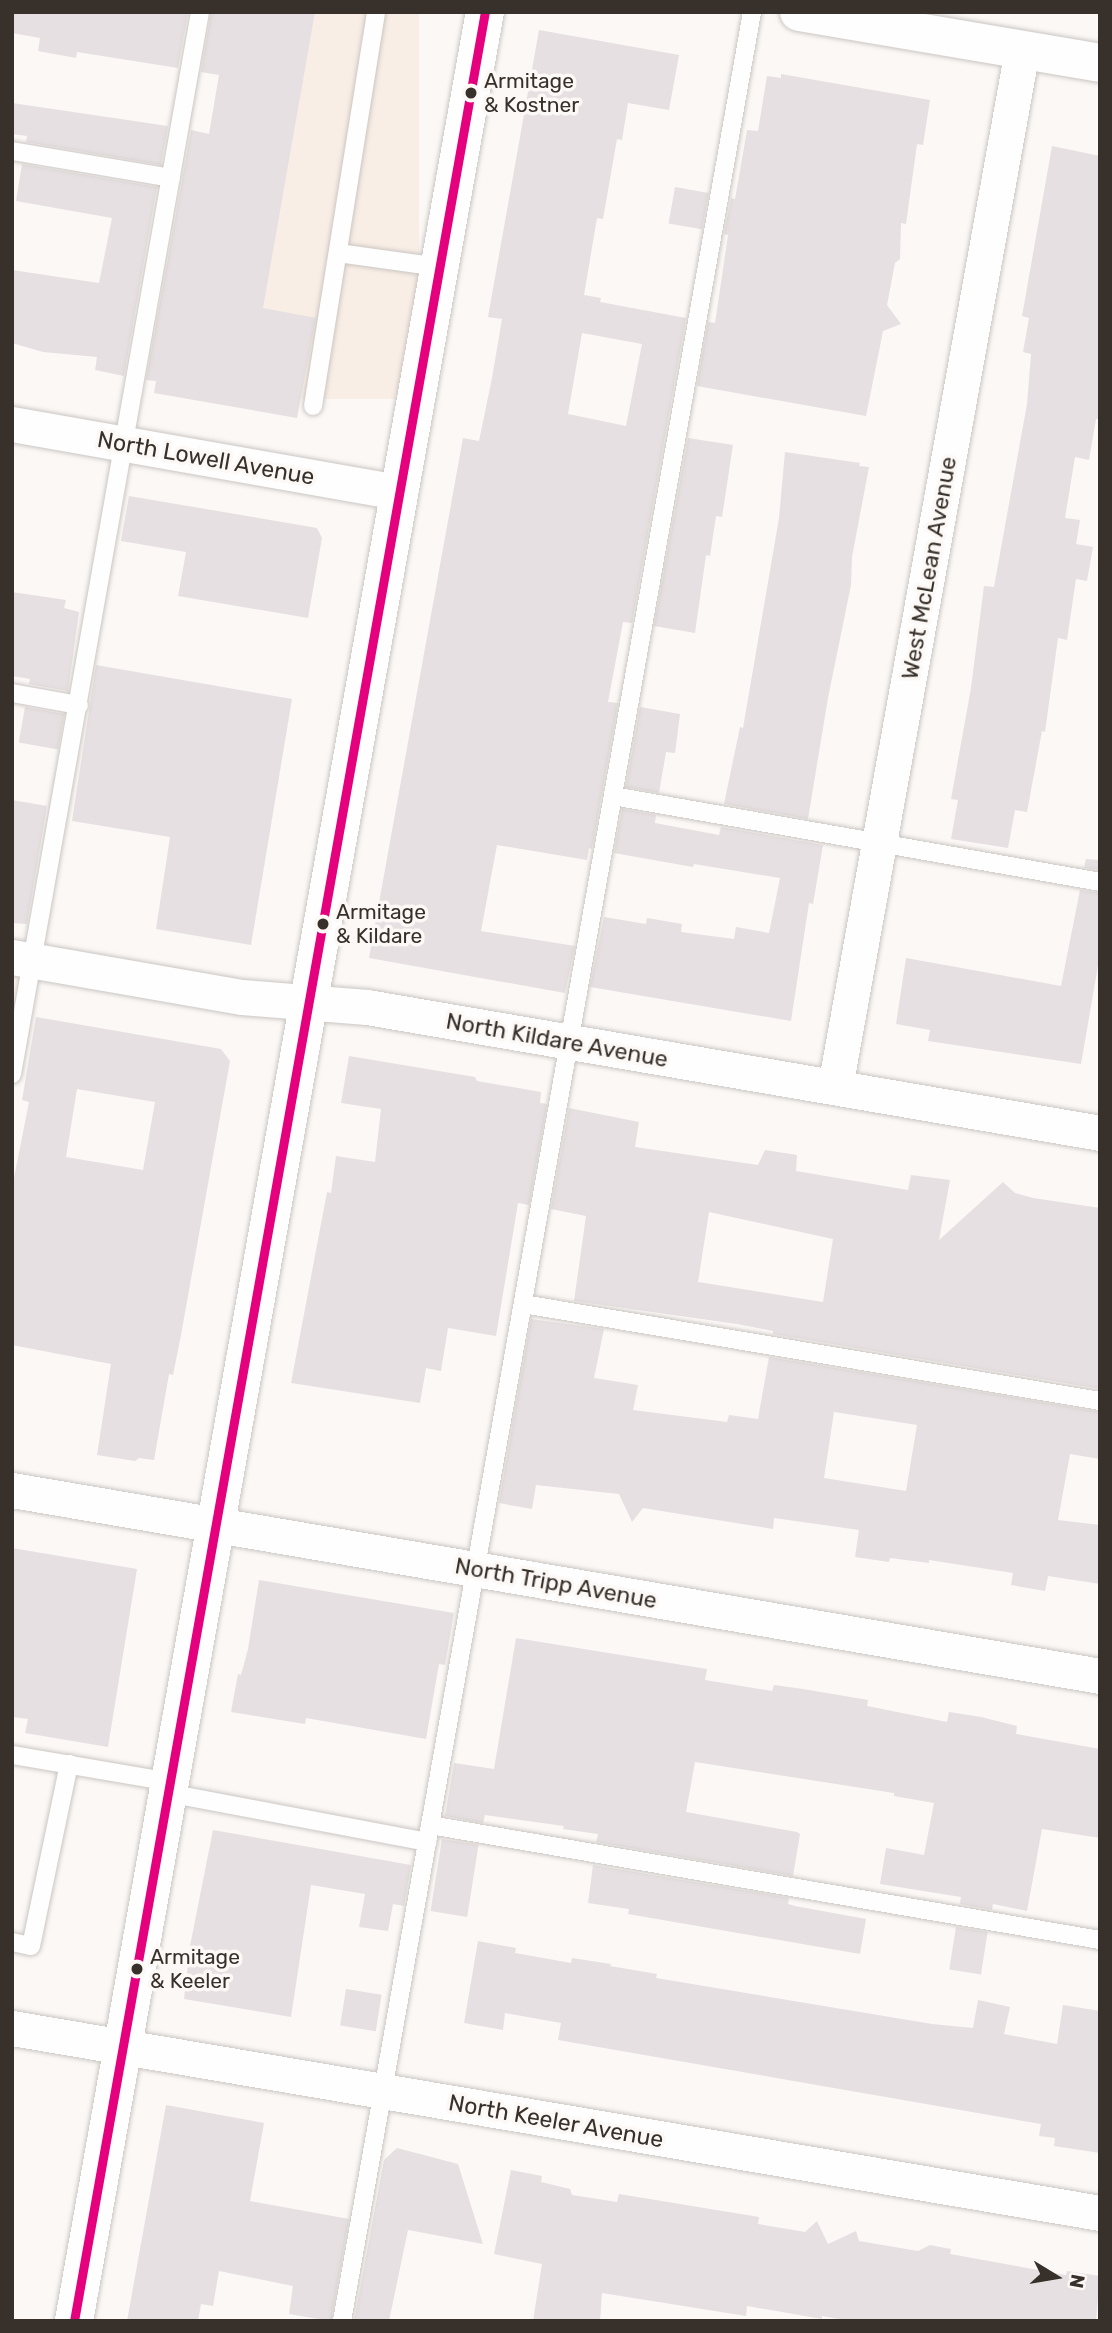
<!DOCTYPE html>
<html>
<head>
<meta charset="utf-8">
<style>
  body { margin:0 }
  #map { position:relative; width:1112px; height:2333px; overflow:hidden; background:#fbf8f6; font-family:Rubik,sans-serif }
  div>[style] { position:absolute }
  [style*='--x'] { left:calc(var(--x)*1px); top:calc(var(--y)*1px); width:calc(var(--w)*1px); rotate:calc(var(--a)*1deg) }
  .built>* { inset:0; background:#f9eee6; transform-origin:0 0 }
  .building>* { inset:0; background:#e6e0e2; transform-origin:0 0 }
  .roads { filter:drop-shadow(0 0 2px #cbc6c2) drop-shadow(0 0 2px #cbc6c2) }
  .service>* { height:18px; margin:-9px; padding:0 9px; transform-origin:9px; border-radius:9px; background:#fefefe }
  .minor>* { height:35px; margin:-17.5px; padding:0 17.5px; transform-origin:17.5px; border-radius:17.5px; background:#fefefe }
  .tertiary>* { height:38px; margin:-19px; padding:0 19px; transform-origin:19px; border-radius:19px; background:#fefefe }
  .secondary>* { height:38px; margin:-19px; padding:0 19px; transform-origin:19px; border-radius:19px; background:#fefefe }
  .bus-1>* { height:9px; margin:-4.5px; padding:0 4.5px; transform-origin:4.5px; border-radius:4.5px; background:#e5007d }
  .dots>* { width:19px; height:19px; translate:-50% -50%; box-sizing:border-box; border:4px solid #fcf8f5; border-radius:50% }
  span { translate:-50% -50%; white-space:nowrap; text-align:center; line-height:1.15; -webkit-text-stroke:7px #fcf8f5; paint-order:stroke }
  .bus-label { font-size:21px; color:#38312b }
  .left { translate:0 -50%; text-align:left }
  .street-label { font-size:23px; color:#38312b }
  .frame { position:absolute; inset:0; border:14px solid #38312b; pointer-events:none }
  .north { position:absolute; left:1021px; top:2242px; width:70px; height:70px; -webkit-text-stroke:5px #fcf8f5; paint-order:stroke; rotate:101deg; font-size:19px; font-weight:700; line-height:28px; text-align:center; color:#38312b }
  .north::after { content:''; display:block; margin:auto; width:24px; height:32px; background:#38312b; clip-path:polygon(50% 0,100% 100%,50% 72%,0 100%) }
</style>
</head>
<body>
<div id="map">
  <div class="built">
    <i style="left:219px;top:12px;width:200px;height:387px"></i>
  </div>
  <div class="building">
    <i style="clip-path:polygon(12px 12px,188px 12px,178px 68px,77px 52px,76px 58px,38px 51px,40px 38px,12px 33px)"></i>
    <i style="clip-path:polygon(211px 12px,315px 12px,263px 308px,316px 318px,297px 418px,154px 393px,156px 381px,146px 380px,191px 130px,209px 134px,219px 75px,201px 72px)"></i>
    <i style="clip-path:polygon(evenodd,539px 30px,679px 55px,669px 110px,628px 103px,622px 140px,617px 139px,603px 219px,597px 218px,584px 295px,601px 298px,600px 302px,686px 318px,632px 623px,623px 622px,608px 702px,618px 703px,592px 849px,589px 848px,587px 860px,497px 845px,481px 931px,575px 946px,565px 993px,369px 958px,463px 438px,479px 441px,492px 378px,502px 319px,488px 317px,539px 30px,582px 333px,642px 344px,626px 426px,568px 414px,582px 333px)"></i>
    <i style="clip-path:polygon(781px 74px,930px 100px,923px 145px,917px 144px,906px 224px,901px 223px,900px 259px,895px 263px,887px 305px,901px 324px,883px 331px,866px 416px,697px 386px,708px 322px,715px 323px,728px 235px,724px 234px,731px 198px,735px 199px,747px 130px,758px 131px,767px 76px,781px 78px)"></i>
    <i style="clip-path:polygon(12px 103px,168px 126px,161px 165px,26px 142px,27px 136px,12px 134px)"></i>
    <i style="clip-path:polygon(1052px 146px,1100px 156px,1100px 419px,1096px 419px,1089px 460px,1075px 457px,1065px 518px,1080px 520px,1076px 544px,1093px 547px,1087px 581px,1076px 579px,1067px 640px,1058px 638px,1045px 732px,1042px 731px,1027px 812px,1015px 810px,1008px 848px,951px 839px,958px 800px,951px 799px,971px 688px,984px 586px,994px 587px,1027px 404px,1031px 354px,1023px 352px,1029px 318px,1022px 316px)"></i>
    <i style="clip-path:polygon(22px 164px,157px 187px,124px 376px,95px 370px,97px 357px,43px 352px,12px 343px,12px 270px,99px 283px,112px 218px,16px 201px)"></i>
    <i style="left:675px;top:187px;width:34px;height:37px;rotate:10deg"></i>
    <i style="clip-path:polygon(688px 438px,733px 445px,722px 517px,716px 516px,710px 556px,706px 555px,695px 633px,654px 626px)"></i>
    <i style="clip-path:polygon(785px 452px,860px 463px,859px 466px,869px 467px,852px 557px,851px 585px,828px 698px,808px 819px,724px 804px,740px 727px,743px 728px,779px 518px)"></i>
    <i style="clip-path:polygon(129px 496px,317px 528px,322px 538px,308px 618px,178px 596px,186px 552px,121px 541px)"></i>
    <i style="clip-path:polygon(12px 592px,66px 600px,64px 608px,79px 612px,68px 691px,29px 684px,30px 679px,12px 676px)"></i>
    <i style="clip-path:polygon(96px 665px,292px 699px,251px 945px,156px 929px,170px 837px,72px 821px)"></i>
    <i style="left:25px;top:707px;width:40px;height:36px;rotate:10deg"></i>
    <i style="clip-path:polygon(640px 707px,680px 714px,675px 753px,666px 752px,659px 793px,626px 787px)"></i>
    <i style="clip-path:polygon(12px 800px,47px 806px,27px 924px,12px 923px)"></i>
    <i style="clip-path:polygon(622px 809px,656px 815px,655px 823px,719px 835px,721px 827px,823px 845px,813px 904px,809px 903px,791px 1021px,590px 987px,604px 917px,646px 924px,647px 918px,682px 924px,681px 932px,734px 939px,736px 927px,769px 933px,780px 878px,694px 864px,693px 867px,614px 853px)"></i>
    <i style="clip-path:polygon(1086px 859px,1100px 860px,1100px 870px,1084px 868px)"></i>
    <i style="clip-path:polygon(1080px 890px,1100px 893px,1100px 954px,1081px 1064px,928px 1041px,930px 1030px,896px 1024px,906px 958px,1061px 986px)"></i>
    <i style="clip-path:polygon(evenodd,36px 1017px,221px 1049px,230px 1061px,181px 1335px,173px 1375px,169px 1374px,154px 1460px,139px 1458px,135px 1461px,97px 1455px,111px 1364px,12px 1345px,12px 1188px,29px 1102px,22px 1100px,36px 1017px,77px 1089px,155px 1102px,143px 1170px,66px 1157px,77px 1089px)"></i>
    <i style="clip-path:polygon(349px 1056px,475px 1077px,477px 1081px,541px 1092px,540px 1103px,547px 1104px,529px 1205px,518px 1203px,496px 1336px,448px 1328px,441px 1371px,426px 1368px,420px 1403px,291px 1383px,327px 1192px,331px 1193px,336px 1156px,375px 1162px,381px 1109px,341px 1103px)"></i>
    <i style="clip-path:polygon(evenodd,569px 1108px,639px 1122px,635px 1147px,758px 1165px,765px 1150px,797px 1155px,796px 1171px,908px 1190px,911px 1175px,950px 1180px,939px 1240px,1003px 1182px,1015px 1193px,1033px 1198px,1100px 1208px,1100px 1389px,773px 1334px,773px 1331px,737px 1324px,574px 1301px,586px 1216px,551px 1209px,569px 1108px,709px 1212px,833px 1239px,823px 1302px,698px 1282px,709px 1212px)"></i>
    <i style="clip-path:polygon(evenodd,531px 1319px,604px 1329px,594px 1378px,638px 1385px,633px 1410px,727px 1422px,729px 1415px,758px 1419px,769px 1357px,1100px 1412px,1100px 1459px,1070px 1454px,1058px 1520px,1100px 1525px,1100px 1584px,1048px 1576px,1045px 1591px,1011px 1585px,1013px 1573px,929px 1560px,929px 1563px,890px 1558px,889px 1562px,855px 1557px,859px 1530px,774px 1518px,773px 1529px,643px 1508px,632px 1522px,619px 1494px,536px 1485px,532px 1509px,499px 1503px,531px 1319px,834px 1412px,917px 1425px,906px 1491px,824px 1478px,834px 1412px)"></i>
    <i style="clip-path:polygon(12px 1548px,137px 1569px,108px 1747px,25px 1733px,28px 1719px,12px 1717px)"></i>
    <i style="clip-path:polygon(259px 1580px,454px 1613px,445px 1665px,439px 1664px,426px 1739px,306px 1718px,305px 1724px,231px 1712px,238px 1674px,241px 1675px,248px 1649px)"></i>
    <i style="clip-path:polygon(516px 1638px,707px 1669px,705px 1680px,772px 1691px,774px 1685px,803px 1689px,868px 1700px,867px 1706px,947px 1722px,949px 1712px,981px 1717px,1017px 1726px,1016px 1734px,1100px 1749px,1100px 1838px,1042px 1829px,1027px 1911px,993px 1904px,992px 1910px,960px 1904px,961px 1897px,880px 1884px,886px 1848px,924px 1855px,934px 1803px,894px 1796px,894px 1793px,695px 1762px,686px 1812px,797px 1832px,800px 1834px,793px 1876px,596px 1842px,598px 1834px,563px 1829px,564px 1826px,485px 1815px,483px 1823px,445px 1816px,454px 1763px,494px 1769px)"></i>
    <i style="clip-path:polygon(213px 1830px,411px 1865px,404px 1906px,393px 1904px,388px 1931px,359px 1927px,365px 1894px,311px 1885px,291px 2017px,184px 1999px,190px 1946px)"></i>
    <i style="left:442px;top:1839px;width:37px;height:73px;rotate:9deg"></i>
    <i style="clip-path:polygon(593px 1865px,789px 1898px,788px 1904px,795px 1906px,866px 1919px,860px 1954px,628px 1914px,629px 1909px,588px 1903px)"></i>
    <i style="left:956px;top:1927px;width:32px;height:43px;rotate:9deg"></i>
    <i style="clip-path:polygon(478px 1941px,516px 1948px,515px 1953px,571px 1963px,572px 1958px,611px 1964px,610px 1966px,657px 1974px,656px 1978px,932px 2024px,973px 2028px,978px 2000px,1010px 2007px,1004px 2034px,1057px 2044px,1063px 2005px,1100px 2011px,1100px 2153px,1054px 2146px,1055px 2138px,1039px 2136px,1041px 2124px,558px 2040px,561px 2023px,505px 2013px,503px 2030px,464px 2023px)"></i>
    <i style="left:346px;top:1989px;width:36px;height:37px;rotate:9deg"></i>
    <i style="clip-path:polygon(166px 2105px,264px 2123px,250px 2201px,349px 2219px,331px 2321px,289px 2314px,293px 2286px,219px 2271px,213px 2306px,201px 2304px,198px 2321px,127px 2321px)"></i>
    <i style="clip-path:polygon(397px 2148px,458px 2164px,483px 2244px,408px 2230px,389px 2321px,354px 2321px,384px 2160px)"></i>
    <i style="clip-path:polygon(511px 2170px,542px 2176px,541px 2182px,570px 2189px,572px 2195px,617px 2202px,619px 2194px,759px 2217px,758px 2224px,805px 2232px,817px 2221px,828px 2244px,856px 2231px,859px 2241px,918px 2251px,930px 2245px,951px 2249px,950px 2254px,1066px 2275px,1067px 2271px,1100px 2276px,1096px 2321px,850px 2321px,822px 2316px,822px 2319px,747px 2306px,746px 2316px,602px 2293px,600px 2321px,533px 2321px,542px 2264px,494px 2254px)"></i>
  </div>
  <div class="roads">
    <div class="service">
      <i style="--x:12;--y:151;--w:161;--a:9.6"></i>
      <i style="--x:338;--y:253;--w:102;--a:7.9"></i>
      <i style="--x:313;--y:406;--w:399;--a:-80.9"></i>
      <i style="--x:12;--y:693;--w:68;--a:10.2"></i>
      <i style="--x:613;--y:796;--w:495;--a:10"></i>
      <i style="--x:12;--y:1074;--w:1079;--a:-79.96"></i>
      <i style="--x:523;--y:1304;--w:585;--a:9.54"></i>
      <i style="--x:12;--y:1755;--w:160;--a:9.7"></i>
      <i style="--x:168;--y:1793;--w:264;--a:10.7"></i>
      <i style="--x:430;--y:1825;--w:680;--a:9.74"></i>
      <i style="--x:12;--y:1942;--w:19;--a:12"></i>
      <i style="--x:31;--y:1946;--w:186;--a:-78.2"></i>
      <i style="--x:342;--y:2321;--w:2345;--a:-79.93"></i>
    </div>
    <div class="minor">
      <i style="--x:12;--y:424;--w:393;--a:10"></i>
      <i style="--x:12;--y:957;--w:233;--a:9.9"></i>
      <i style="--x:242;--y:997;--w:125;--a:4.6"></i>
      <i style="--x:367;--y:1007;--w:744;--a:9.75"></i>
      <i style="--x:835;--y:1087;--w:1054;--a:-79.78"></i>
      <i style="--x:12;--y:1490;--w:1104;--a:9.7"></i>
      <i style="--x:12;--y:2028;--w:1104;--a:9.65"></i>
    </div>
    <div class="tertiary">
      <i style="--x:799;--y:12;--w:305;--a:9.6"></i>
    </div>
    <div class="secondary">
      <i style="--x:74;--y:2321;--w:2345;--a:-79.91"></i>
    </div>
  </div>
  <div class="bus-1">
    <i style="--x:74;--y:2321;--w:2345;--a:-79.91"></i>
  </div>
  <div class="dots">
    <i style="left:471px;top:93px;background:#38312b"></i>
    <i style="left:323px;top:924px;background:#38312b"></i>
    <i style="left:137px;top:1969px;background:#38312b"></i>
  </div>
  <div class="bus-label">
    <span class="left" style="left:484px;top:93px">Armitage<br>&amp; Kostner</span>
    <span class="left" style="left:336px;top:924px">Armitage<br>&amp; Kildare</span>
    <span class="left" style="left:150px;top:1969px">Armitage<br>&amp; Keeler</span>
  </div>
  <div class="street-label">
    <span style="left:206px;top:458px;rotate:10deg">North Lowell Avenue</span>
    <span style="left:929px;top:568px;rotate:-80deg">West McLean Avenue</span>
    <span style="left:557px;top:1040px;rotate:10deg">North Kildare Avenue</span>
    <span style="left:556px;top:1583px;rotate:10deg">North Tripp Avenue</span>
    <span style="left:556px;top:2121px;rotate:10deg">North Keeler Avenue</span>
  </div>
  <div class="frame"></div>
  <div class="north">N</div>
</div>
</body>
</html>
